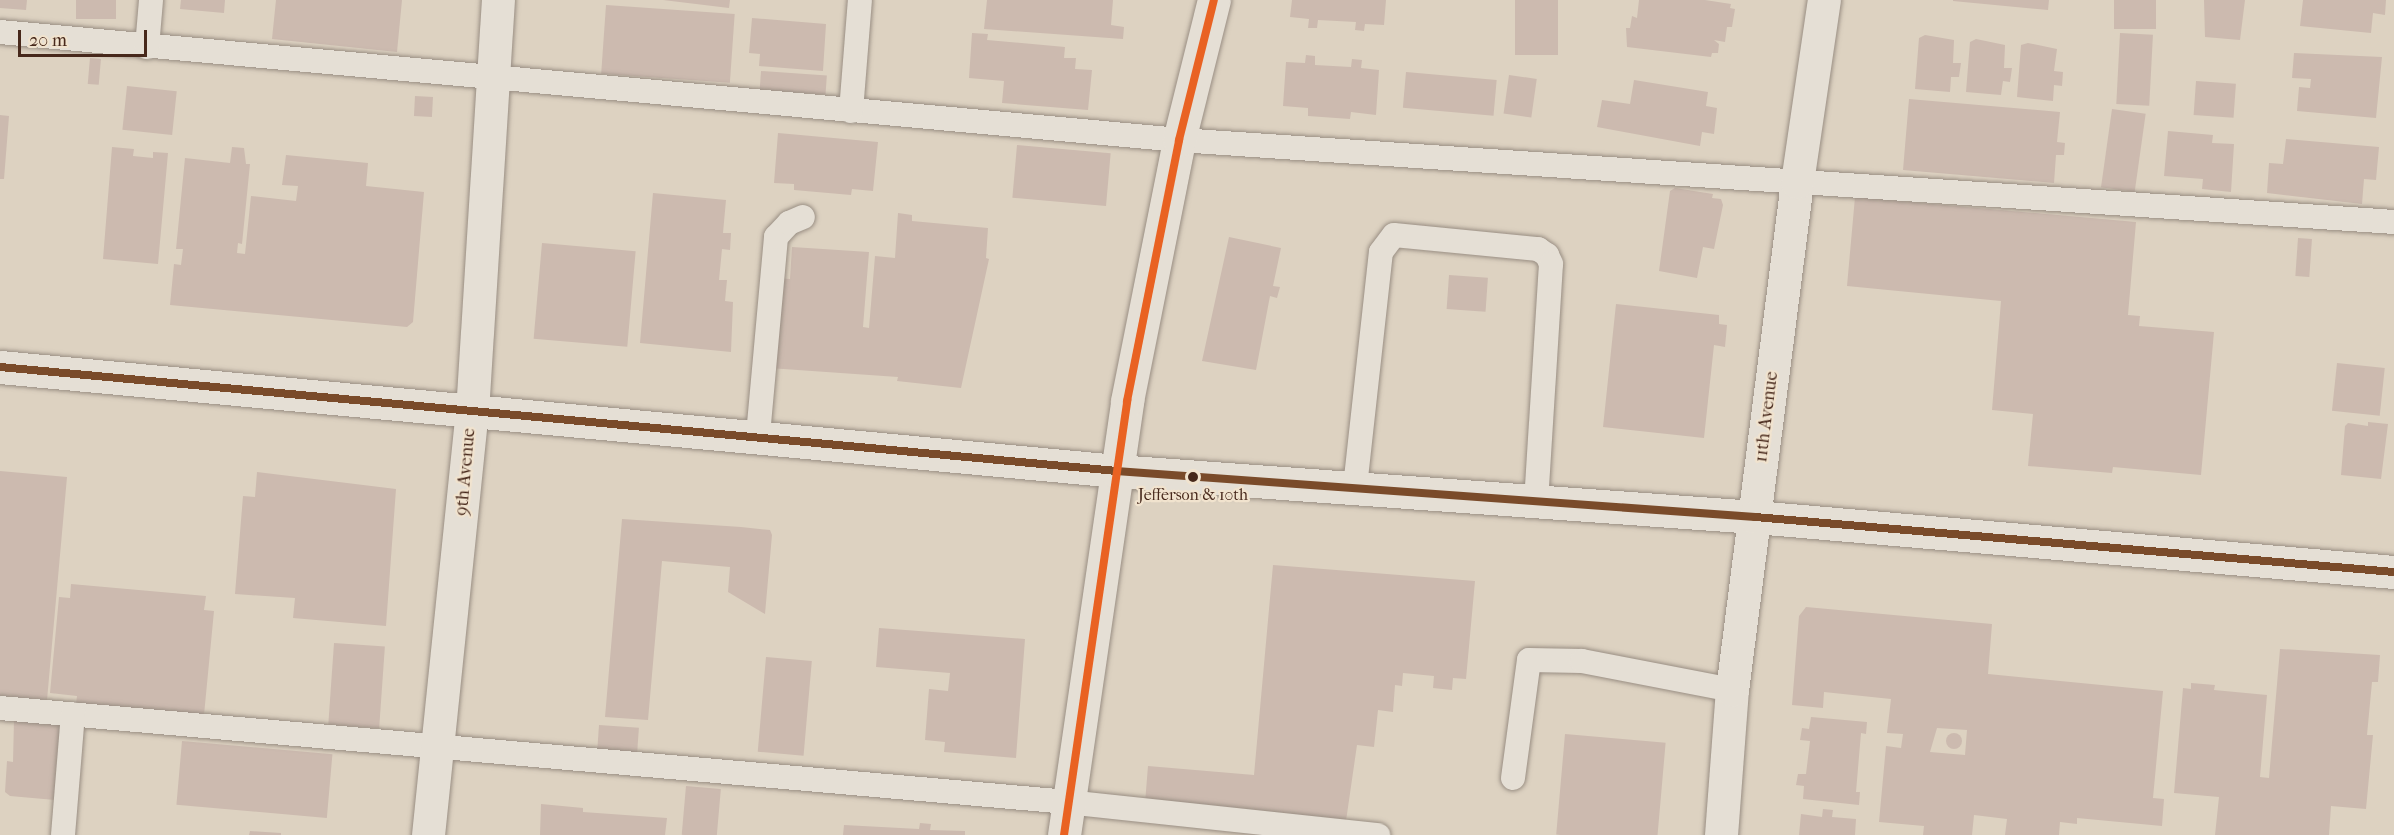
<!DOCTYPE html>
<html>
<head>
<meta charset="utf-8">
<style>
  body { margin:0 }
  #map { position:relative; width:2394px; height:835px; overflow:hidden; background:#ddd2c1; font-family:"IM FELL French Canon",serif }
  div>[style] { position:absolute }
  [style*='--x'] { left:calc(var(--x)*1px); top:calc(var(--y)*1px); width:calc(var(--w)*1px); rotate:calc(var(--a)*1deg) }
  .building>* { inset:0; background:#ccbaaf; transform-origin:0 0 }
  .round { border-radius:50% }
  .roads { filter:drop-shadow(0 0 2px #998e83) drop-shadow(0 0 2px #998e83) }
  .lane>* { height:24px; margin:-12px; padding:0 12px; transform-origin:12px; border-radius:12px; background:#e5dfd5 }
  .street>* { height:33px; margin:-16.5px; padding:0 16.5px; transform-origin:16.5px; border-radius:16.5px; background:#e5dfd5 }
  .secondary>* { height:33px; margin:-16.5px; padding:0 16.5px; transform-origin:16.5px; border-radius:16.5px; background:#e5dfd5 }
  .bus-1>* { height:8px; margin:-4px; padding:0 4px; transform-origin:4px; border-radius:4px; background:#7a4b2a }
  .bus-2>* { height:8px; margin:-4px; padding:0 4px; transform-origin:4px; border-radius:4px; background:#e96222 }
  .dots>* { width:16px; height:16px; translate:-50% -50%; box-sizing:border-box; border:3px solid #f1e3ce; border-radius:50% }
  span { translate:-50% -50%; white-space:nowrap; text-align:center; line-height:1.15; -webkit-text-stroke:4.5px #f1e3ce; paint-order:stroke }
  .bus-label { font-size:16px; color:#47281b }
  .street-label { font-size:18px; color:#47281b }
  .scale { position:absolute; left:18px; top:30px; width:129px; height:27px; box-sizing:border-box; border:3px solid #47281b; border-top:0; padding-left:8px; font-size:18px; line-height:21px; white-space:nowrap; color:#47281b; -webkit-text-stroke:4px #f1e3ce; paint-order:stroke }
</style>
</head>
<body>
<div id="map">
  <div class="building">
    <i style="clip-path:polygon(0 0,27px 0,26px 10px,0 8px)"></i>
    <i style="left:76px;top:0;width:40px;height:19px"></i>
    <i style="clip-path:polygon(181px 0,225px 0,224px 13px,180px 9px)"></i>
    <i style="clip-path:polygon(276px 0,402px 0,397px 52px,272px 39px)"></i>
    <i style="clip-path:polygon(663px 0,730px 0,729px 8px)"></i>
    <i style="clip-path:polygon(987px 0,1113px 0,1111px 25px,1124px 27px,1123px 39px,984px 29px)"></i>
    <i style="clip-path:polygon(1292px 0,1386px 0,1384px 25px,1365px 24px,1364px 31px,1355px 30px,1356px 22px,1318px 20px,1317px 28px,1308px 28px,1309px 19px,1290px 17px)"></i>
    <i style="left:1515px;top:0;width:43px;height:55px"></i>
    <i style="clip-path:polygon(1639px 0,1705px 0,1731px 4px,1730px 8px,1735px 9px,1732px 27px,1727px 27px,1725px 42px,1714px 40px,1719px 44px,1718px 53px,1712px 53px,1711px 57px,1627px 47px,1626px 28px,1630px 28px,1632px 16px,1637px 18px)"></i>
    <i style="clip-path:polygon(2049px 0,2048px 10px,1953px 1px,1953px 0)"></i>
    <i style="left:2114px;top:0;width:42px;height:29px"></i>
    <i style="clip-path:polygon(2204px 0,2245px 0,2240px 40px,2205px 37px)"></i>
    <i style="clip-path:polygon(2303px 0,2386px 0,2385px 15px,2373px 13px,2371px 33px,2300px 26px)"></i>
    <i style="left:606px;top:5px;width:129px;height:69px;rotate:4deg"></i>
    <i style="clip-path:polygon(752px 18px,826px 24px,823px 71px,759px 66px,760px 54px,749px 53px)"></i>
    <i style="clip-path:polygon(972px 33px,988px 34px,987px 40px,1065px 47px,1064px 58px,1076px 58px,1075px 69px,1092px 70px,1088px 110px,1002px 103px,1004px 81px,969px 78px)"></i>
    <i style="left:2120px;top:33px;width:33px;height:71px;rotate:3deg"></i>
    <i style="clip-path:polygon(1925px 35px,1954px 40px,1953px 63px,1961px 63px,1959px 77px,1951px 77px,1950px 92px,1915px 89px,1919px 38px)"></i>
    <i style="clip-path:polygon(1976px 39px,2005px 45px,2004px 68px,2012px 68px,2010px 82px,2003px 81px,2001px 95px,1966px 92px,1970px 42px)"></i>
    <i style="clip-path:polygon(2028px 43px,2057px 49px,2054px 71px,2063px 72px,2062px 86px,2054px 85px,2053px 101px,2017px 97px,2021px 45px)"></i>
    <i style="clip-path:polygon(2294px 53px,2382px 57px,2376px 118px,2297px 111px,2299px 87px,2310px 88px,2311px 79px,2292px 78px)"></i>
    <i style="clip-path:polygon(1306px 55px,1315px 56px,1315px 65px,1351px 67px,1352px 59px,1362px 60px,1361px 68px,1379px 70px,1376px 115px,1351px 112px,1350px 119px,1308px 116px,1308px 108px,1283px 106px,1286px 62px,1305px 63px)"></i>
    <i style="left:90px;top:58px;width:11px;height:26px;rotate:5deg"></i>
    <i style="left:761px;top:71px;width:66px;height:19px;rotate:4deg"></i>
    <i style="left:1406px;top:72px;width:91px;height:36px;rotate:5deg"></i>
    <i style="left:1509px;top:75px;width:28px;height:39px;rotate:8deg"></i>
    <i style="clip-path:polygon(1634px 80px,1708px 92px,1706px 106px,1717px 108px,1714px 134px,1702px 132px,1700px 146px,1597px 127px,1602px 100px,1630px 104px)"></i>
    <i style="left:2196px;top:81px;width:40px;height:34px;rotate:4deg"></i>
    <i style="left:127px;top:86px;width:50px;height:44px;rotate:6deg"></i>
    <i style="left:415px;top:96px;width:18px;height:20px;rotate:3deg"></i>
    <i style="clip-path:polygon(1909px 99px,2060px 112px,2057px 142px,2065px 143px,2064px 155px,2056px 155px,2054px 183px,1903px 170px)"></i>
    <i style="left:2112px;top:109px;width:34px;height:79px;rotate:8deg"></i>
    <i style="clip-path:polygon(0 115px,9px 116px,4px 179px,0 179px)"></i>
    <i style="clip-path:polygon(2168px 131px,2213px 135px,2212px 143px,2234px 144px,2231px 192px,2202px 189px,2203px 179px,2164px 176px)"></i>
    <i style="clip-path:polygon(778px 133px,878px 142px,873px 191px,852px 189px,851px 195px,794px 190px,794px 184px,774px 183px)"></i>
    <i style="clip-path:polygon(2286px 139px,2379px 147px,2376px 180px,2364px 179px,2362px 204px,2267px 193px,2269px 163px,2283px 164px)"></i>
    <i style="left:1017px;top:145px;width:94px;height:53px;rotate:5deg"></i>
    <i style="clip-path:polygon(112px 147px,134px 149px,133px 156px,153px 158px,153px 152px,168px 153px,158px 264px,103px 259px)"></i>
    <i style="clip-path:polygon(232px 147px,244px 148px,246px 164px,250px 164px,242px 244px,238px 243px,237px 253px,245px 254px,251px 196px,296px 201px,298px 186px,282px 185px,286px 155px,368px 163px,366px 186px,424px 192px,413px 322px,407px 327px,170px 305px,174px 264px,181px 265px,183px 249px,176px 249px,185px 158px,230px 163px)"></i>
    <i style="clip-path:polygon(1675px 188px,1713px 194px,1712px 198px,1721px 199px,1723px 205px,1714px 249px,1703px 247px,1697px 278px,1659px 271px,1670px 191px)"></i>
    <i style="clip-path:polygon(653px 193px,726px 200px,723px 233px,731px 233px,730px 250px,722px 249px,719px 280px,727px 280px,725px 301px,733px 302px,731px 352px,640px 343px)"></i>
    <i style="clip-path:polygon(1855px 197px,2136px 222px,2128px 315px,2140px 316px,2139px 326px,2214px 332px,2201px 475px,2113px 467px,2112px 473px,2028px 466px,2033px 414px,1992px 410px,2001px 301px,1847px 286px)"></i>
    <i style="clip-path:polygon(898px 213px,912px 215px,912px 221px,988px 228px,986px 258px,989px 259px,961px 388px,897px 381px,898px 377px,769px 368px,778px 278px,790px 279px,792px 247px,869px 252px,863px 327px,869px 328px,875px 256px,895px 258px)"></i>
    <i style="clip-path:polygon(1229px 237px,1281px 248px,1273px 286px,1280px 287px,1277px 298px,1270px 296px,1256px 370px,1202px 361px)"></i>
    <i style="left:2298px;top:238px;width:14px;height:38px;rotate:4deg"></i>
    <i style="left:542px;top:243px;width:94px;height:96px;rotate:5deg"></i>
    <i style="left:1449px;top:275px;width:39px;height:34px;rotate:4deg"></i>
    <i style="clip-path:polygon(1616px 304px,1719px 315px,1719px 324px,1727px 325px,1725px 347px,1714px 345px,1704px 438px,1603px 427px)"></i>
    <i style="left:2337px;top:363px;width:48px;height:48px;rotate:6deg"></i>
    <i style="clip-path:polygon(2368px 422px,2388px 424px,2381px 479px,2341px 475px,2345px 426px,2348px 423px,2368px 426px)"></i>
    <i style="clip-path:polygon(0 471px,67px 477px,47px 700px,0 696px)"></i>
    <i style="clip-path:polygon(257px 472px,396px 489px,386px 626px,293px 618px,295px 598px,235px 594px,243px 496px,255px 497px)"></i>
    <i style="clip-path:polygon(622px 519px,741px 527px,770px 530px,772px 535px,765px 614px,728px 592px,730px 567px,662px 561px,648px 720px,605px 717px)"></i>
    <i style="clip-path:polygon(1273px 565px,1475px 581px,1466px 679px,1453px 678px,1452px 690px,1433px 688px,1434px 676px,1403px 673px,1402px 686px,1395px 685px,1393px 712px,1378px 710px,1374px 747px,1357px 745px,1346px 821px,1145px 803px,1148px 766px,1254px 775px)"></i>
    <i style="clip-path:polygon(71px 584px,206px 596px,204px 610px,214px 611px,204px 715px,76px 703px,77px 696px,50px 693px,59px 597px,70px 598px)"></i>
    <i style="clip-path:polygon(evenodd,1806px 607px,1992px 624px,1988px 674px,2163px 691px,2153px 798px,2164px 799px,2162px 826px,2077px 818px,2077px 824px,2060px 822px,2059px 835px,2005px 835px,2007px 819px,1974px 815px,1972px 835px,1923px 835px,1924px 826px,1879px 822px,1886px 746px,1901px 748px,1903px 734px,1887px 733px,1891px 699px,1824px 692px,1823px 708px,1792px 705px,1799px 616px,1806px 607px,1937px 728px,1967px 730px,1965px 755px,1930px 752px,1937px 728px)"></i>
    <i style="clip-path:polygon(879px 628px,1025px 639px,1016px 758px,944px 752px,945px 742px,925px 740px,929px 689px,948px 691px,950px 673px,876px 667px)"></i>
    <i style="left:334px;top:643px;width:51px;height:82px;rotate:4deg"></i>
    <i style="clip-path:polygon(2280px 649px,2380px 655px,2378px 682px,2372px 682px,2367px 735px,2373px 735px,2366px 809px,2331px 806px,2329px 835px,2215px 835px,2219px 797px,2174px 793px,2183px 688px,2191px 689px,2191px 683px,2215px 685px,2214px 690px,2267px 695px,2260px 777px,2269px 778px)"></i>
    <i style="left:766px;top:657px;width:46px;height:95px;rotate:5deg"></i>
    <i style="clip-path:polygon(1811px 717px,1867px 722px,1866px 734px,1861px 733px,1856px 792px,1860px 792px,1859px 805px,1803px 799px,1804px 786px,1796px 785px,1798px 774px,1806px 774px,1810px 741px,1800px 740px,1802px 728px,1809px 729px)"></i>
    <i style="clip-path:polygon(14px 720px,63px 725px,55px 800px,10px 796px,5px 792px,7px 761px,13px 762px)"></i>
    <i style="left:599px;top:725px;width:40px;height:25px;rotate:4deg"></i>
    <i class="round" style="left:1946px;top:733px;width:16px;height:16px"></i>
    <i style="left:1565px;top:734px;width:101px;height:101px;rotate:5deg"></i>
    <i style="left:182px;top:741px;width:151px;height:64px;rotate:5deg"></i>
    <i style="left:686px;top:786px;width:35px;height:49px;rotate:5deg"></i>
    <i style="clip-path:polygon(541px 804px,583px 808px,583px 812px,667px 818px,665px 835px,540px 835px)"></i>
    <i style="clip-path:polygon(1823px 809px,1833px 810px,1832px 817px,1856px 819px,1855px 835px,1799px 835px,1801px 814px,1822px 817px)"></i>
    <i style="clip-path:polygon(920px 823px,931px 824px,930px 830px,965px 831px,965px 835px,843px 835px,844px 825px,919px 829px)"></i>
    <i style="clip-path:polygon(250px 831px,281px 833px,281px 835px,249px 835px)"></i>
  </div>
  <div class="roads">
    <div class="lane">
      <i style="--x:0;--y:32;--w:1184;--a:5.23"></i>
      <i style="--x:1179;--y:140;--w:1218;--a:3.86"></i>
      <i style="--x:147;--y:47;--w:47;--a:-85.1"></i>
      <i style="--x:851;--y:111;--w:111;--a:-85.4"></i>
      <i style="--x:758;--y:435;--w:199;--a:-84.8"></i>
      <i style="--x:776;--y:237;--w:19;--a:-47"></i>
      <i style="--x:789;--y:223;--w:15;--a:-23"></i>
      <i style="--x:1355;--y:487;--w:236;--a:-83.7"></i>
      <i style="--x:1381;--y:252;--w:21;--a:-53"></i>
      <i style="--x:1394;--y:235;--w:145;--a:5.6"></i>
      <i style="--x:1538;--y:249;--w:11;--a:34"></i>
      <i style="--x:1547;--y:255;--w:10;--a:66"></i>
      <i style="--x:1551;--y:264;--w:236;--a:93.6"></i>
      <i style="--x:0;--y:708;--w:1071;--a:5.03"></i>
      <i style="--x:1067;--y:802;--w:313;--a:6.1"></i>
      <i style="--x:1513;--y:778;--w:119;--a:-82.3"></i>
      <i style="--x:1529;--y:660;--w:53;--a:1.1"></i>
      <i style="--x:1582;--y:661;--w:153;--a:10.9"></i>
      <i style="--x:63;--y:835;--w:121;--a:-85.3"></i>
    </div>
    <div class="street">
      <i style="--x:428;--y:835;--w:425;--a:-84.1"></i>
      <i style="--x:472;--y:412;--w:413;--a:-86.4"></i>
      <i style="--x:1064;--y:835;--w:439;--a:-81.7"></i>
      <i style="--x:1127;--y:401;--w:266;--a:-78.7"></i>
      <i style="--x:1179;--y:140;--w:144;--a:-76"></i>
      <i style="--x:1721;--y:835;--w:145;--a:-85.7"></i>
      <i style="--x:1732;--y:690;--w:512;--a:-82.71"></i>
      <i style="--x:1797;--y:182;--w:184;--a:-81.6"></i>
    </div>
    <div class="secondary">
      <i style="--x:0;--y:367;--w:1121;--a:5.32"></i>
      <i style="--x:1116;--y:471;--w:641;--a:4.12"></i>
      <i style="--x:1755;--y:517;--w:641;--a:4.92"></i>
    </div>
  </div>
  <div class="bus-1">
    <i style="--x:0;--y:367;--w:1121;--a:5.32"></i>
    <i style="--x:1116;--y:471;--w:641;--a:4.12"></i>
    <i style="--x:1755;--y:517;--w:641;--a:4.92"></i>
  </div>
  <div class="bus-2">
    <i style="--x:1064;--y:835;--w:439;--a:-81.7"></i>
    <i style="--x:1127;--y:401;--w:266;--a:-78.7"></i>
    <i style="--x:1179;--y:140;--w:144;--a:-76"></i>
  </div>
  <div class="dots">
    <i style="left:1193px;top:477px;background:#47281b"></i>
  </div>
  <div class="bus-label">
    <span style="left:1193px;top:495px">Jefferson &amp; 10th</span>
  </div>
  <div class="street-label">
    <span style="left:1767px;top:417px;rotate:-83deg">11th Avenue</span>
    <span style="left:466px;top:472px;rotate:-85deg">9th Avenue</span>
  </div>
  <div class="scale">20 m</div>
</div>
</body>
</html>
